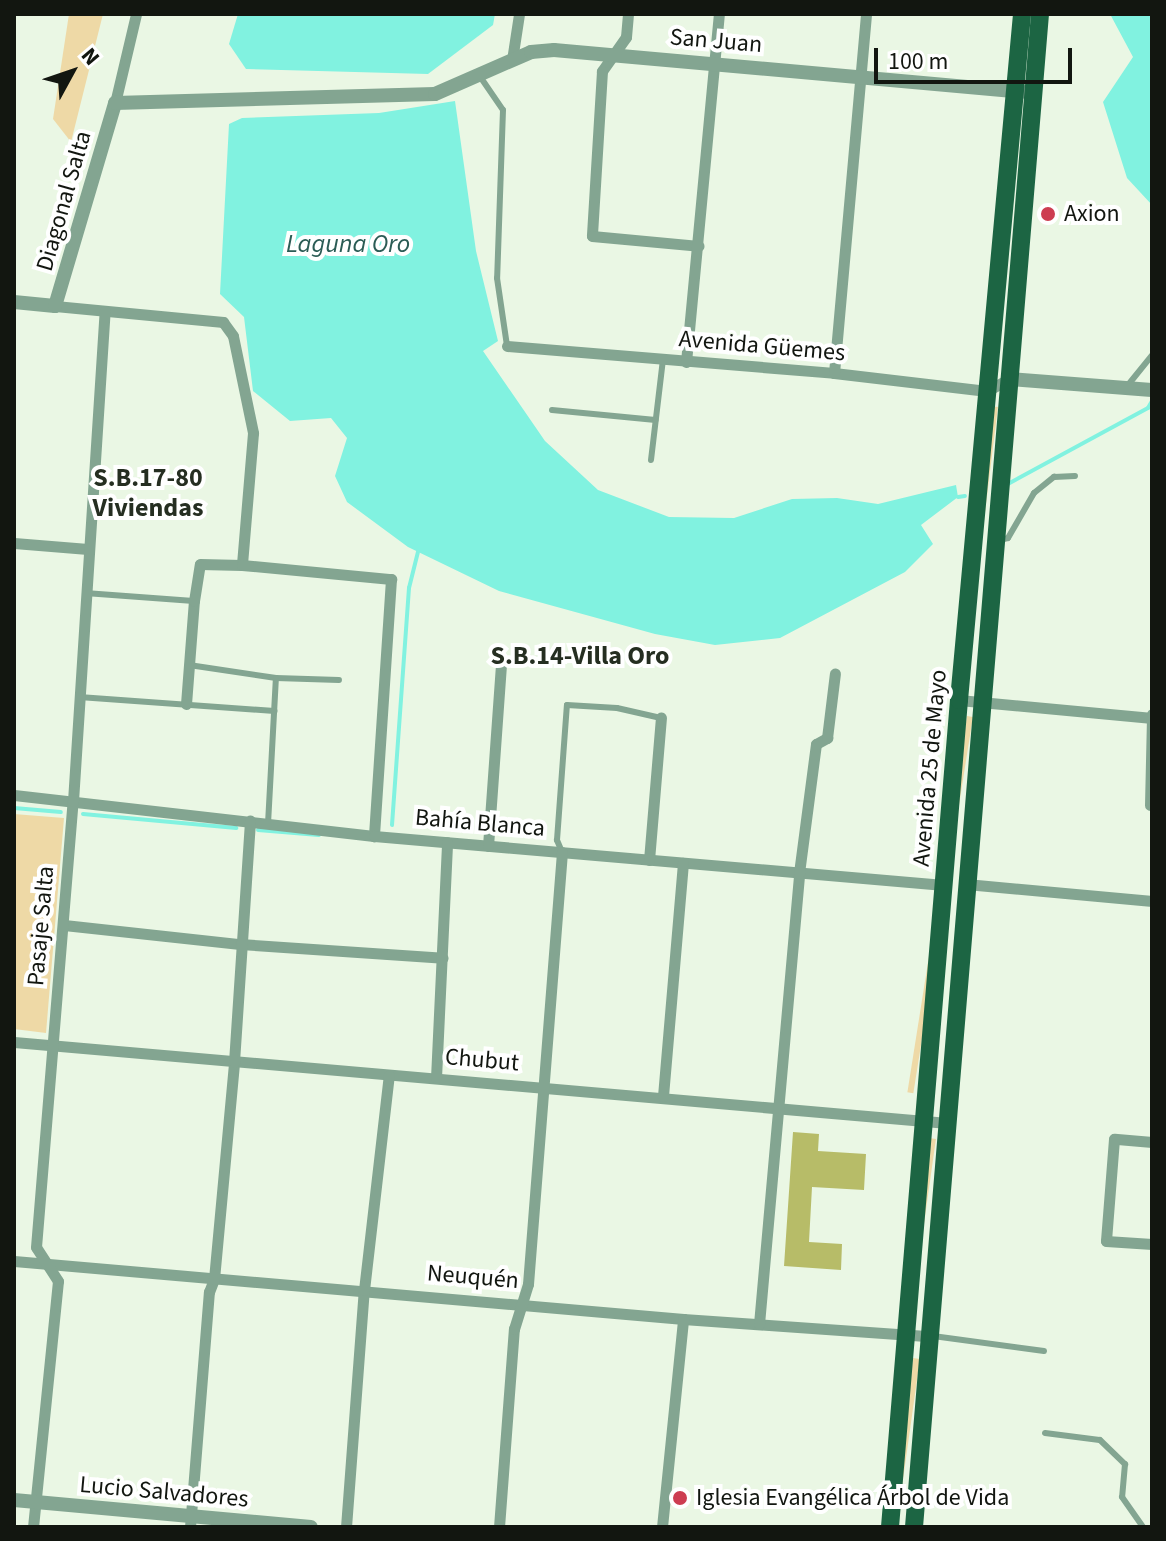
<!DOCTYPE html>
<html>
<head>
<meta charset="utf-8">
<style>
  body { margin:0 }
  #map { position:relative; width:1166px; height:1541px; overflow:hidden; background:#eaf7e4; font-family:"Source Sans 3",sans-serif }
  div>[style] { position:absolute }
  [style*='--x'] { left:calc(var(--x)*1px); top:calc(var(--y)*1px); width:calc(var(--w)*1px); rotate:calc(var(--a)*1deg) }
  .green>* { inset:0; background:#eed9a6; transform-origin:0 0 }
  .water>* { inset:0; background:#81f2e0 }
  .stream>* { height:4px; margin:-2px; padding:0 2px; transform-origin:2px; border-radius:2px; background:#81f2e0 }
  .building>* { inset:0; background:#b7bc68 }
  .service>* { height:6px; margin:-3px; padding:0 3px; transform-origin:3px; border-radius:3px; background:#83a591 }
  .minor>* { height:11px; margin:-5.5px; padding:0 5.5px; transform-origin:5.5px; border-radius:5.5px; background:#83a591 }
  .tertiary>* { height:14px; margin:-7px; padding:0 7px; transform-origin:7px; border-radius:7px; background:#83a591 }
  .primary>* { height:18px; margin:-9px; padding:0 9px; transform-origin:9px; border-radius:9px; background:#1c6543 }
  .dots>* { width:22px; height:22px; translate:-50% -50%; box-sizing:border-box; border:4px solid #fff; border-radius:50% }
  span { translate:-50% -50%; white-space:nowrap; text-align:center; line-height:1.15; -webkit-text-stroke:8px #fff; paint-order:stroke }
  .street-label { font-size:24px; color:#121610 }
  .poi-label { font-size:24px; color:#121610 }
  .left { translate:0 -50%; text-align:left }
  .water-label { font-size:26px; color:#2b5c55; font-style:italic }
  .neighbourhood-label { font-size:26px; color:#252e21; font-weight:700 }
  .frame { position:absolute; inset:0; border:16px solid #121610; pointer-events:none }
  .north { position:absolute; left:32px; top:32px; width:80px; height:80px; -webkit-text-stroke:6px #fff; paint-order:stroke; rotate:50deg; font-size:22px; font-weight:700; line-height:32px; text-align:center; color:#121610 }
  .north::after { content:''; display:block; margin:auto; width:28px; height:36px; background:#121610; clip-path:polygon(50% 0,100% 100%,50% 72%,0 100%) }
  .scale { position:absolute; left:874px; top:48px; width:198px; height:36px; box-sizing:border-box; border:4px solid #121610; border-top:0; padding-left:10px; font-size:24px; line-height:28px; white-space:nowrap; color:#121610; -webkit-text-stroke:6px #fff; paint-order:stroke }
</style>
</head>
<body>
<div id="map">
  <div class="green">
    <i style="clip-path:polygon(69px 14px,103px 14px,71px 142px,53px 119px)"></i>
    <i style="left:990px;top:406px;width:8px;height:276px;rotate:7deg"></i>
    <i style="left:967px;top:716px;width:6px;height:381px;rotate:9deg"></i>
    <i style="clip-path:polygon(14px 814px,64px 818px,46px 1033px,14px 1029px)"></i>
    <i style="left:929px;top:1138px;width:7px;height:170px;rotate:8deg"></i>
    <i style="left:913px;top:1358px;width:7px;height:170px;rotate:8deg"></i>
  </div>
  <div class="water">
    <i style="clip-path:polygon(238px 14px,495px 14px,493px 25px,428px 74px,246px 69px,229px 44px)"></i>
    <i style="clip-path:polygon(1110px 14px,1152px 14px,1152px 205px,1127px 178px,1103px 102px,1133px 57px)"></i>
    <i style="clip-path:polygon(455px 101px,476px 251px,498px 341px,483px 351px,545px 441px,598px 490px,669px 517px,734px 518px,792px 499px,837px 498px,878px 504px,956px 485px,958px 497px,921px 525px,933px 544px,905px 572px,780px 638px,715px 645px,655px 634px,499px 591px,408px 547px,347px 502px,335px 476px,347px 438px,331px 418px,290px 421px,253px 391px,244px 317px,220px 294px,229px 124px,242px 118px,379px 113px)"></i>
  </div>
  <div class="stream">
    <i style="--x:1006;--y:485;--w:162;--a:-28.5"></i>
    <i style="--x:1148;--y:408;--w:8;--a:-60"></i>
    <i style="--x:958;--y:497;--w:7;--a:-8"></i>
    <i style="--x:14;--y:808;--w:47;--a:4.9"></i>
    <i style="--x:83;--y:814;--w:154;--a:5.2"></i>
    <i style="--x:392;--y:825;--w:238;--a:-85.9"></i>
    <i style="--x:409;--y:588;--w:37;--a:-76"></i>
    <i style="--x:258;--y:830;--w:61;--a:4.7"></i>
  </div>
  <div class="building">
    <i style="clip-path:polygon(793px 1132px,819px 1134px,818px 1151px,866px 1154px,864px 1190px,812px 1187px,809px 1242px,842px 1244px,841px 1270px,784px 1266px)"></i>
  </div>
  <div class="service">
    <i style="--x:479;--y:75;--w:42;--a:55.6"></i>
    <i style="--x:503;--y:110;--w:168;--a:92"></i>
    <i style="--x:497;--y:278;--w:69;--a:81.6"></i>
    <i style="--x:1128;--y:385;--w:38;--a:-51"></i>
    <i style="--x:552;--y:410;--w:104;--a:5.5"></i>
    <i style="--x:651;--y:460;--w:101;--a:-83.2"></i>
    <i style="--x:1000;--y:540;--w:8;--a:-14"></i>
    <i style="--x:1008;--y:538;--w:52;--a:-60"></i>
    <i style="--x:1034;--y:493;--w:26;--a:-39"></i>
    <i style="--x:1054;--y:477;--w:21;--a:-3"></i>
    <i style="--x:85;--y:593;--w:109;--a:4.2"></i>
    <i style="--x:189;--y:665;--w:88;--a:8.5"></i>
    <i style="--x:276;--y:678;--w:63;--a:1.8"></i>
    <i style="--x:79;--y:697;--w:196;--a:4.1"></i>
    <i style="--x:268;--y:824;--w:146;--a:-86.9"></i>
    <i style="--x:562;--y:852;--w:13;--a:-113"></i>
    <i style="--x:557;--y:840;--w:135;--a:-85.8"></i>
    <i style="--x:567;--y:705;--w:50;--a:3.4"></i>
    <i style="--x:617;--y:708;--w:45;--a:12.8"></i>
    <i style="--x:933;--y:1336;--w:112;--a:7.7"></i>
    <i style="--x:1045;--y:1433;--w:55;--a:7.3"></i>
    <i style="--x:1100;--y:1440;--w:35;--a:44"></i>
    <i style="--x:1125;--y:1464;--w:33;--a:95"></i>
    <i style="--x:1122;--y:1497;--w:37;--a:55"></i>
  </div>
  <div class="minor">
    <i style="--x:628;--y:14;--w:23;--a:95"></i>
    <i style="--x:626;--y:37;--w:42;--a:125.2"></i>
    <i style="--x:602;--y:71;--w:165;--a:93.5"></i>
    <i style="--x:592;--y:236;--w:107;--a:5.3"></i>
    <i style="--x:512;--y:60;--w:47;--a:-81.3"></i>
    <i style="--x:115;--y:103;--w:91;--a:-76.7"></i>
    <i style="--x:55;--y:306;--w:169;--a:5.4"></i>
    <i style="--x:223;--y:322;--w:17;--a:54"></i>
    <i style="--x:233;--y:336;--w:99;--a:78.3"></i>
    <i style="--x:253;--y:433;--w:132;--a:94.8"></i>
    <i style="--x:507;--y:346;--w:328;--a:4.7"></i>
    <i style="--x:834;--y:373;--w:154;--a:6.7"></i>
    <i style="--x:987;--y:391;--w:25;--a:-29"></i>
    <i style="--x:686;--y:362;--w:350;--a:-84.6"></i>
    <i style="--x:834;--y:373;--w:360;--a:-84.9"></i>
    <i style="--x:14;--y:543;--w:74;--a:4.6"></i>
    <i style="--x:959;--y:700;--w:194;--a:5.3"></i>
    <i style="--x:186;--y:704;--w:103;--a:-85.6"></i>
    <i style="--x:194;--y:601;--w:37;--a:-81"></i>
    <i style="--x:200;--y:564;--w:42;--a:1.4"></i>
    <i style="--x:242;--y:565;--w:150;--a:5.4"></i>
    <i style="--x:391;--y:579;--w:258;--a:93.8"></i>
    <i style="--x:14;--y:795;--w:362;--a:6.5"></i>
    <i style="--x:374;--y:836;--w:572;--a:4.91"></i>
    <i style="--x:1150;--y:805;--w:91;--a:-88.7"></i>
    <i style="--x:488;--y:846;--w:181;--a:-85.9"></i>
    <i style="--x:649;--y:860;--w:143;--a:-85.2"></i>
    <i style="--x:966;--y:884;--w:187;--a:5.2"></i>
    <i style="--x:64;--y:925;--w:177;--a:6.2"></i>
    <i style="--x:240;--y:944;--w:203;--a:3.9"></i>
    <i style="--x:14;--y:1042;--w:937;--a:4.96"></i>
    <i style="--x:436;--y:1078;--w:236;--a:-87.3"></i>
    <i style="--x:663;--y:1096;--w:234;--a:-85.1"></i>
    <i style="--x:1152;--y:1142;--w:38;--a:-175"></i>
    <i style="--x:1114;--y:1139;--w:102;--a:94.5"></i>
    <i style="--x:1106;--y:1241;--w:46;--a:3.7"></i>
    <i style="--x:14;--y:1261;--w:672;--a:4.95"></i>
    <i style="--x:683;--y:1319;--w:247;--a:4"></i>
    <i style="--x:759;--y:1324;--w:453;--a:-84.9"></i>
    <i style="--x:799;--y:873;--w:130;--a:-82.5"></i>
    <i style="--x:816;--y:744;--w:13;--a:-29"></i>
    <i style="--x:827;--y:738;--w:65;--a:-83"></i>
    <i style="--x:33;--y:1527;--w:247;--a:-84.2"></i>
    <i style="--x:58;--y:1281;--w:40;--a:-122.9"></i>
    <i style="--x:36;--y:1247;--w:448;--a:-85.3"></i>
    <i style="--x:73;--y:801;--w:491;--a:-86.3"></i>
    <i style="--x:190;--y:1527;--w:236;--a:-85.4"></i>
    <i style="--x:209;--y:1292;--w:14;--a:-69"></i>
    <i style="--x:214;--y:1279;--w:218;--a:-84.7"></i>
    <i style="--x:234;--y:1062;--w:242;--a:-86.2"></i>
    <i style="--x:346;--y:1527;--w:238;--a:-85.7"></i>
    <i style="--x:364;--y:1290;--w:216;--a:-83.4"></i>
    <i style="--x:499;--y:1527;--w:199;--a:-85.7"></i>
    <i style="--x:514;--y:1329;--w:47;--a:-72.7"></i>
    <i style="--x:528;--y:1284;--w:433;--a:-85.5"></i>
    <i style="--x:662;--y:1527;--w:209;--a:-84.2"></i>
  </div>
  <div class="tertiary">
    <i style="--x:14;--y:302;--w:41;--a:5.6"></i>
    <i style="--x:55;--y:306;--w:212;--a:-73.5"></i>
    <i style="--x:115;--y:103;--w:320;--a:-1.6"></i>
    <i style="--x:435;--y:94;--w:105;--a:-23.6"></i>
    <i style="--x:531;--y:52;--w:23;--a:-5"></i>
    <i style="--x:554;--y:50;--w:470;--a:5.1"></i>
    <i style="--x:1009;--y:379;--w:143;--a:4.4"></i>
    <i style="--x:14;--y:1500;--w:298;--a:5.2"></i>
  </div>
  <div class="primary">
    <i style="--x:890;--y:1527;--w:830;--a:-85.23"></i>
    <i style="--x:959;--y:700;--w:689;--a:-84.75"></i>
    <i style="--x:914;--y:1527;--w:1518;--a:-85.24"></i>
  </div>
  <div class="dots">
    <i style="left:1048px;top:214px;background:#cd3d51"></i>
    <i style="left:680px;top:1498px;background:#cd3d51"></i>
  </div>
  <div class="street-label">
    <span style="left:716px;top:41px;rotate:5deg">San Juan</span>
    <span style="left:64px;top:201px;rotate:-74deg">Diagonal Salta</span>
    <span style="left:762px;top:346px;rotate:5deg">Avenida Güemes</span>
    <span style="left:930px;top:768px;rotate:-85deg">Avenida 25 de Mayo</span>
    <span style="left:480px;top:823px;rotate:5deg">Bahía Blanca</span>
    <span style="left:41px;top:926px;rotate:-85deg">Pasaje Salta</span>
    <span style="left:482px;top:1060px;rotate:5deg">Chubut</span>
    <span style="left:473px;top:1277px;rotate:5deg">Neuquén</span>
    <span style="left:164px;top:1492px;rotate:5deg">Lucio Salvadores</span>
  </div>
  <div class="poi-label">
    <span class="left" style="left:1064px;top:214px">Axion</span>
    <span class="left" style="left:696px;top:1498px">Iglesia Evangélica Árbol de Vida</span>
  </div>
  <div class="water-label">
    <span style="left:348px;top:244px">Laguna Oro</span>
  </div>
  <div class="neighbourhood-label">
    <span style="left:148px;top:493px">S.B.17-80<br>Viviendas</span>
    <span style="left:580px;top:656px">S.B.14-Villa Oro</span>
  </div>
  <div class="frame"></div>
  <div class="north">N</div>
  <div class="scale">100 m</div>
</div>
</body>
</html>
